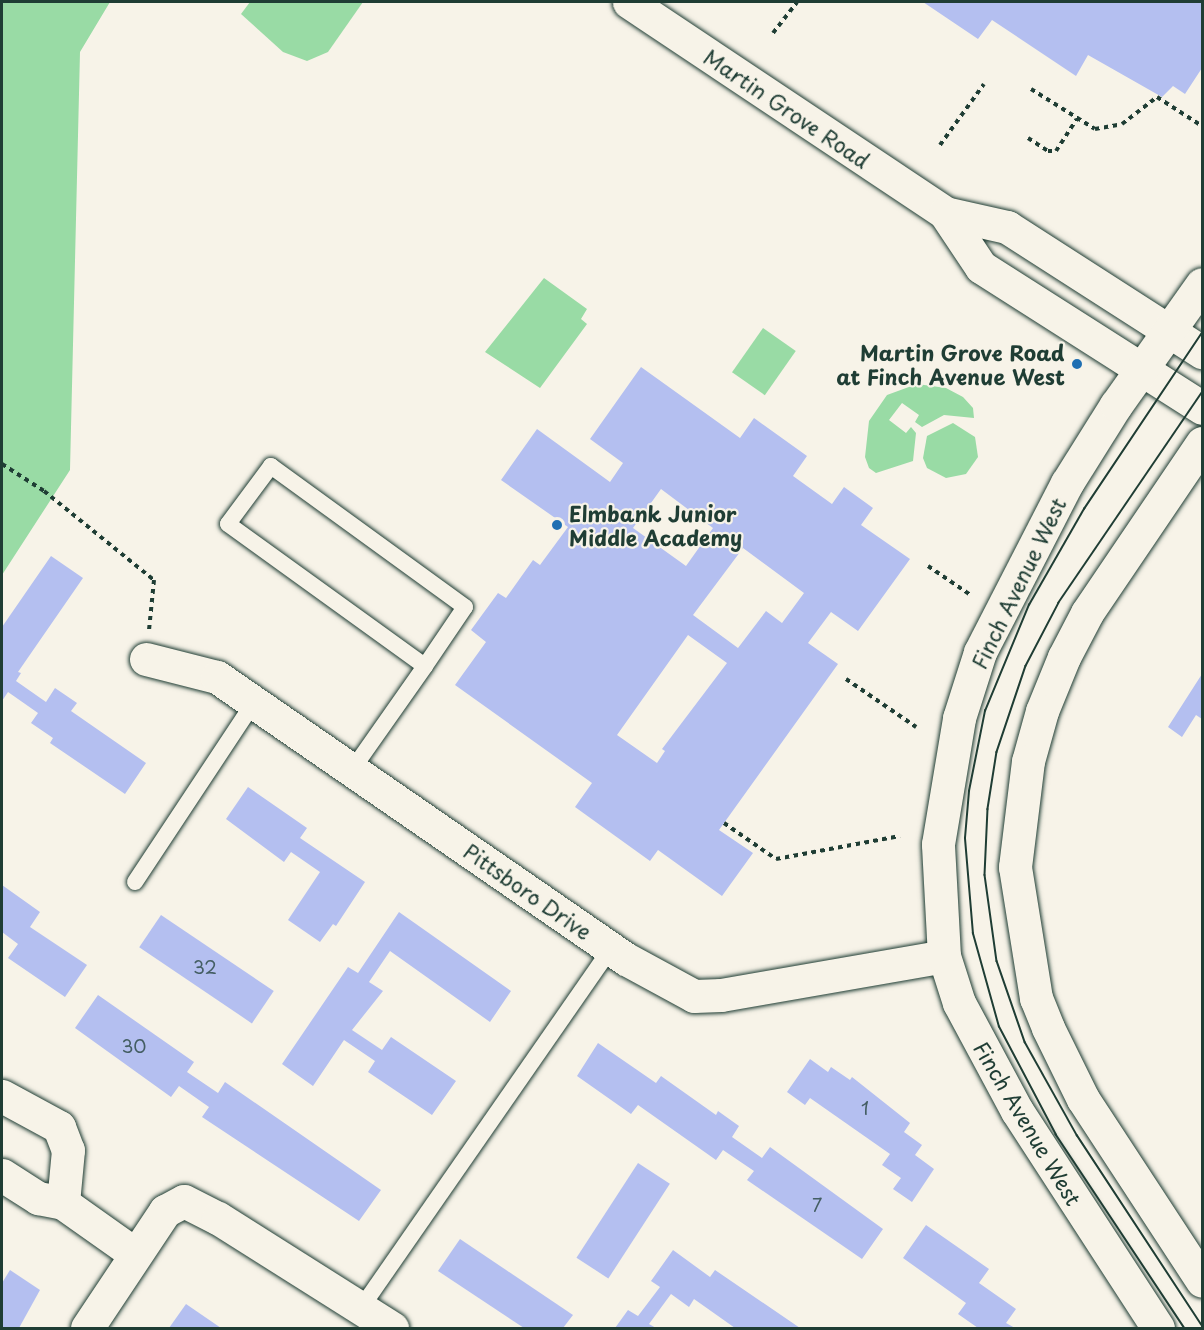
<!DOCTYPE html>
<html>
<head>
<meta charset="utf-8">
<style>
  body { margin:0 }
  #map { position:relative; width:1204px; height:1330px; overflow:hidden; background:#f7f3e8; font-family:"Playpen Sans",sans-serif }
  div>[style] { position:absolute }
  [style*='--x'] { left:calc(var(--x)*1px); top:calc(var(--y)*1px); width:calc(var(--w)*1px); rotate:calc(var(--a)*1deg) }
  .green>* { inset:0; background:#99dba5; transform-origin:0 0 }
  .building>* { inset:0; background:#b4bff0; transform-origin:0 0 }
  .path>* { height:4px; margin-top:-2px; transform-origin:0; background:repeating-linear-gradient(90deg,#1f3d34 0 4.5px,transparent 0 9px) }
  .roads { filter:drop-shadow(0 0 2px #1f3d34) drop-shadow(0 0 2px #1f3d34) }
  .service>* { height:16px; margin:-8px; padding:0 8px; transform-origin:8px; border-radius:8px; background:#f7f3e8 }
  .minor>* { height:33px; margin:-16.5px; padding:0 16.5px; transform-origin:16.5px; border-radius:16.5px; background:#f7f3e8 }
  .secondary>* { height:33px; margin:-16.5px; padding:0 16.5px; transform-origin:16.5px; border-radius:16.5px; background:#f7f3e8 }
  .tram>* { height:1.5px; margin:-0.75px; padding:0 0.75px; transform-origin:0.75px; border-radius:0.75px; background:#1f3d34 }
  .dots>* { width:16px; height:16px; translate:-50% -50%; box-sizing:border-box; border:3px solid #f7f3e8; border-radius:50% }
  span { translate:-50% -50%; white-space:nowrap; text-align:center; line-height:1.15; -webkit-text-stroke:4.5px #f7f3e8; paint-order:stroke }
  .number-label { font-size:18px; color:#445e63 }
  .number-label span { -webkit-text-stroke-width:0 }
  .street-label { font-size:21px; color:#1f3d34 }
  .poi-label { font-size:21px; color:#1f3d34; font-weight:700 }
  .right { translate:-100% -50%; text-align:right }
  .left { translate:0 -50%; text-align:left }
  .frame { position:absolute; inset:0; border:3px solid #1f3d34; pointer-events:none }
</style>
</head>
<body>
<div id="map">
  <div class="green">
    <i style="clip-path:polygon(2px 2px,110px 2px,80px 52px,70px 470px,2px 575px)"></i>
    <i style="clip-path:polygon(250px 2px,363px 2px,328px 52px,307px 61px,283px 52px,241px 14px)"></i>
    <i style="clip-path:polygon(544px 278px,587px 309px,581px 319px,587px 324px,540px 388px,485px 352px)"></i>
    <i style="left:763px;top:328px;width:40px;height:54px;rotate:35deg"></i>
    <i style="clip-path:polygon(917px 384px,946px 388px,963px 397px,973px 408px,974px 418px,944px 415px,922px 427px,915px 422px,919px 415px,902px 403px,889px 420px,906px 433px,911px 427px,916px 433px,913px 461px,876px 473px,869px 468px,865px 457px,869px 421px,887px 395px)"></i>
    <i style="clip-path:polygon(953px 423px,975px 437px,978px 457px,966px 474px,946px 478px,927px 468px,923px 458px,927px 436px)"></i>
  </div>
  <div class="building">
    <i style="clip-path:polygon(923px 2px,1202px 2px,1202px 68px,1185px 94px,1173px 86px,1162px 97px,1088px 55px,1076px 76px,992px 20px,978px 39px)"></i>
    <i style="clip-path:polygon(evenodd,641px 367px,740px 438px,754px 418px,807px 456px,793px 476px,832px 504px,844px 487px,873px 508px,861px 525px,910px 559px,858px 631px,831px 612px,808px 643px,838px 664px,719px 830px,753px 853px,722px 896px,658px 850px,650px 861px,575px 807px,592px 783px,455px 685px,486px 642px,471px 630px,498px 593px,506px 598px,533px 560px,540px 565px,568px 527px,501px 480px,537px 429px,610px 482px,623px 463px,590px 439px,641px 367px,661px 489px,713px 528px,686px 566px,633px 528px,661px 489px,641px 367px,743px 548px,804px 593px,782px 623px,766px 611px,738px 648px,693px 615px,743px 548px,641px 367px,688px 635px,727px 663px,662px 749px,665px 751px,657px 763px,617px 735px,688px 635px)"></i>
    <i style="clip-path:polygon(51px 556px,83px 578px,18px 672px,21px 673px,16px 681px,46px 702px,55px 688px,77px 703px,71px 711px,146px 763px,125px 794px,50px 743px,53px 738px,31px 723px,38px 713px,8px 692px,2px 701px,2px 627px)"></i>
    <i style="clip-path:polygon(1202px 674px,1202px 719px,1196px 715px,1182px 737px,1168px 727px)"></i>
    <i style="clip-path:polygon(248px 787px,307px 828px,300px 838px,365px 882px,336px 926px,333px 924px,320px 942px,288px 920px,320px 872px,291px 852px,284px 862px,226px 819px)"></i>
    <i style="clip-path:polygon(2px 885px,40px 912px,30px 927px,87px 965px,65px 997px,8px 958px,18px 944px,2px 932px)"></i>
    <i style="clip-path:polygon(399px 912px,511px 991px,490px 1022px,390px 951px,369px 982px,383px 991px,352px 1030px,382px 1050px,391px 1037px,456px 1081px,432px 1115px,368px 1072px,375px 1061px,344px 1040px,313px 1086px,282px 1064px,348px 967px,358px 973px)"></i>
    <i style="left:161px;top:915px;width:136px;height:39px;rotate:34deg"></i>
    <i style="clip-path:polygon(98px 995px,194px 1062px,187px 1072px,218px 1093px,225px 1082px,381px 1190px,359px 1221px,202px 1117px,209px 1107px,179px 1086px,171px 1097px,75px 1028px)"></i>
    <i style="clip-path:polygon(598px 1043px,656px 1083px,661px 1076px,716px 1115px,718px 1111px,739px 1126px,732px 1137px,762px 1158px,770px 1147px,883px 1229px,862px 1259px,747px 1180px,754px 1171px,723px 1150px,716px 1160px,638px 1105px,631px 1114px,577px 1076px)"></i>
    <i style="clip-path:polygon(810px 1059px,828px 1072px,831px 1067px,850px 1080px,852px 1077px,910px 1123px,904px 1132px,922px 1145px,915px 1155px,934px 1169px,912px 1202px,893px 1189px,901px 1178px,882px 1165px,890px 1154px,810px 1098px,805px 1105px,787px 1092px)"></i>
    <i style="left:638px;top:1163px;width:38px;height:113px;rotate:33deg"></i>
    <i style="clip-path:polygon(926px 1225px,989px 1269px,979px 1283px,1016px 1309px,1006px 1323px,1015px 1328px,978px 1328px,958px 1314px,966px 1303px,903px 1258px)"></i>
    <i style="clip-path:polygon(460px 1239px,573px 1315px,563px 1328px,524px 1328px,438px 1271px)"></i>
    <i style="clip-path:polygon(673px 1250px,710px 1277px,715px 1270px,800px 1328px,735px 1328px,694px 1299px,689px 1307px,671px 1294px,649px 1324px,656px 1328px,615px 1328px,628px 1310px,638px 1316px,660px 1287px,651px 1281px)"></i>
    <i style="clip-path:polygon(10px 1270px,40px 1290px,19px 1328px,2px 1328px,2px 1283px)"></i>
    <i style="clip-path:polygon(186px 1304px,221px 1328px,169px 1328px)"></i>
  </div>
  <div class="path">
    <i style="--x:773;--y:33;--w:39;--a:-52"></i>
    <i style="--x:1031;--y:89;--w:75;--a:32"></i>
    <i style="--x:1095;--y:129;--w:27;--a:-10"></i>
    <i style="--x:1122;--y:124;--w:44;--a:-37.6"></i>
    <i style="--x:1157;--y:97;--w:54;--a:32.8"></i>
    <i style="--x:1028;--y:138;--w:24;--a:33"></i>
    <i style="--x:1048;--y:151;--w:8;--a:0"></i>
    <i style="--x:1056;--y:151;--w:38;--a:-57"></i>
    <i style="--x:940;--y:145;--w:75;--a:-54.2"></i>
    <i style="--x:2;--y:464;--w:50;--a:32.7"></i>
    <i style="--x:44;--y:491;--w:141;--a:39"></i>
    <i style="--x:154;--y:580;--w:50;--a:95.7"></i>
    <i style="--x:928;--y:566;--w:50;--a:34.3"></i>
    <i style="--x:846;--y:679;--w:85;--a:34.4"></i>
    <i style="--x:724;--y:823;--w:63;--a:34.7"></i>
    <i style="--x:776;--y:859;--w:126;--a:-10.5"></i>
  </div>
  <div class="roads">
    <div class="service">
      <i style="--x:352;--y:770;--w:127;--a:-54.9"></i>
      <i style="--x:425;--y:666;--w:71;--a:-55.9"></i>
      <i style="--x:465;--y:607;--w:240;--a:-144"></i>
      <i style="--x:271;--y:466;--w:72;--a:126.6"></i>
      <i style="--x:228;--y:524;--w:243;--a:35.8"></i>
      <i style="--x:135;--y:882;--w:216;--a:-56.5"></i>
      <i style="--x:361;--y:1308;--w:438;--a:-55.2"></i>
    </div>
    <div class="minor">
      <i style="--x:146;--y:659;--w:73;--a:14.2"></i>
      <i style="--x:217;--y:677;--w:497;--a:34.6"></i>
      <i style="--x:626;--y:959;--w:77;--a:28.6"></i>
      <i style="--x:694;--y:996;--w:27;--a:-2"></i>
      <i style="--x:721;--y:995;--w:226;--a:-9.9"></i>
      <i style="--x:2;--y:1096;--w:65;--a:28.5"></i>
      <i style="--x:59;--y:1127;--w:25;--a:69"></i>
      <i style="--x:68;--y:1150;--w:53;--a:95.4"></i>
      <i style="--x:2;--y:1175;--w:43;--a:32.6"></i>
      <i style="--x:38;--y:1198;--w:25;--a:11"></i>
      <i style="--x:63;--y:1203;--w:88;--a:35.3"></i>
      <i style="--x:87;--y:1328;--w:141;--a:-56.3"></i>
      <i style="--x:165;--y:1211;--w:21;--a:-28"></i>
      <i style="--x:184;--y:1201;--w:38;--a:27"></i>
      <i style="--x:218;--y:1218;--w:206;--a:32.3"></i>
    </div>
    <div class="secondary">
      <i style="--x:629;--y:2;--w:380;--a:33.7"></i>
      <i style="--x:945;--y:213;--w:64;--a:12.7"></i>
      <i style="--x:1007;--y:227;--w:232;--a:32.7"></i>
      <i style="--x:945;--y:213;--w:65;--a:56.3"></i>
      <i style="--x:981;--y:267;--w:262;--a:32.5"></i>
      <i style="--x:1202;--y:443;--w:205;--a:124.1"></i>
      <i style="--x:1087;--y:613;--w:50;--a:117.6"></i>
      <i style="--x:1064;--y:657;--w:58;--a:112.2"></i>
      <i style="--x:1042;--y:711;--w:52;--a:105.6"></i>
      <i style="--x:1028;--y:761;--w:107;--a:97"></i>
      <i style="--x:1015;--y:867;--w:133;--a:80.9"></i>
      <i style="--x:1036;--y:998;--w:32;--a:68"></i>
      <i style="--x:1048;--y:1028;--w:79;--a:63.8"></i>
      <i style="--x:1083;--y:1099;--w:217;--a:56.8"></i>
      <i style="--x:1158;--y:1328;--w:259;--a:-123"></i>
      <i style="--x:1017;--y:1111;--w:123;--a:-118.2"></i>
      <i style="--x:959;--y:1003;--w:49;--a:-107.7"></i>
      <i style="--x:944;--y:956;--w:112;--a:-93.1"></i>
      <i style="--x:938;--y:844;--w:128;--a:-80.5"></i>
      <i style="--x:959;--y:718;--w:69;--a:-72.3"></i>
      <i style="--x:980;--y:652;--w:190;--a:-62.8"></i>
      <i style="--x:1067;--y:483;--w:92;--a:-57.9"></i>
      <i style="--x:1116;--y:405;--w:148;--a:-54.6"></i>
    </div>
  </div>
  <div class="tram">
    <i style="--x:1202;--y:393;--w:254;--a:124.3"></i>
    <i style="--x:1059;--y:603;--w:71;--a:117.6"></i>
    <i style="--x:1026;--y:666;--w:91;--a:108.6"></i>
    <i style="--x:997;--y:752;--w:58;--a:99"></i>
    <i style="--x:988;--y:809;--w:66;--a:92.6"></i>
    <i style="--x:985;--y:875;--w:87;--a:82.1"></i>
    <i style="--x:997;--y:961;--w:86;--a:70.9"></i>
    <i style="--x:1025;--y:1042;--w:107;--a:60.8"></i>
    <i style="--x:1077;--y:1135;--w:227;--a:56.7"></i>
    <i style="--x:1184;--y:1328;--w:232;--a:-123.6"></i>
    <i style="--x:1056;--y:1135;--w:122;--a:-117.8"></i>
    <i style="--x:999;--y:1027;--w:97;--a:-105.6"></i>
    <i style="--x:973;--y:934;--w:96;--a:-94.8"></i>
    <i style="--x:965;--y:838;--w:47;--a:-85.1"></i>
    <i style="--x:969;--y:791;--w:82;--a:-78.7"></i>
    <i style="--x:985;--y:711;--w:115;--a:-67.5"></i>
    <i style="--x:1029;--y:605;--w:111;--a:-60.2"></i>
    <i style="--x:1084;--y:509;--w:212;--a:-56.2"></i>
  </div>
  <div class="dots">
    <i style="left:1077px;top:364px;background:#1f6fb2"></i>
    <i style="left:557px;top:525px;background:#1f6fb2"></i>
  </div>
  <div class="number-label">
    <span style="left:205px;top:967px">32</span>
    <span style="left:134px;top:1046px">30</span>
    <span style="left:865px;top:1108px">1</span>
    <span style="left:817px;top:1205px">7</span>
  </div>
  <div class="street-label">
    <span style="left:787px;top:108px;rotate:34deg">Martin Grove Road</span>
    <span style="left:1018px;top:583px;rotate:-64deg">Finch Avenue West</span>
    <span style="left:528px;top:891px;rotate:35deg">Pittsboro Drive</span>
    <span style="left:1028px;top:1123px;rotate:59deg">Finch Avenue West</span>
  </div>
  <div class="poi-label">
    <span class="right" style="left:1065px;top:364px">Martin Grove Road<br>at Finch Avenue West</span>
    <span class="left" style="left:569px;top:525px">Elmbank Junior<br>Middle Academy</span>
  </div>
  <div class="frame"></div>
</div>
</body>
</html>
